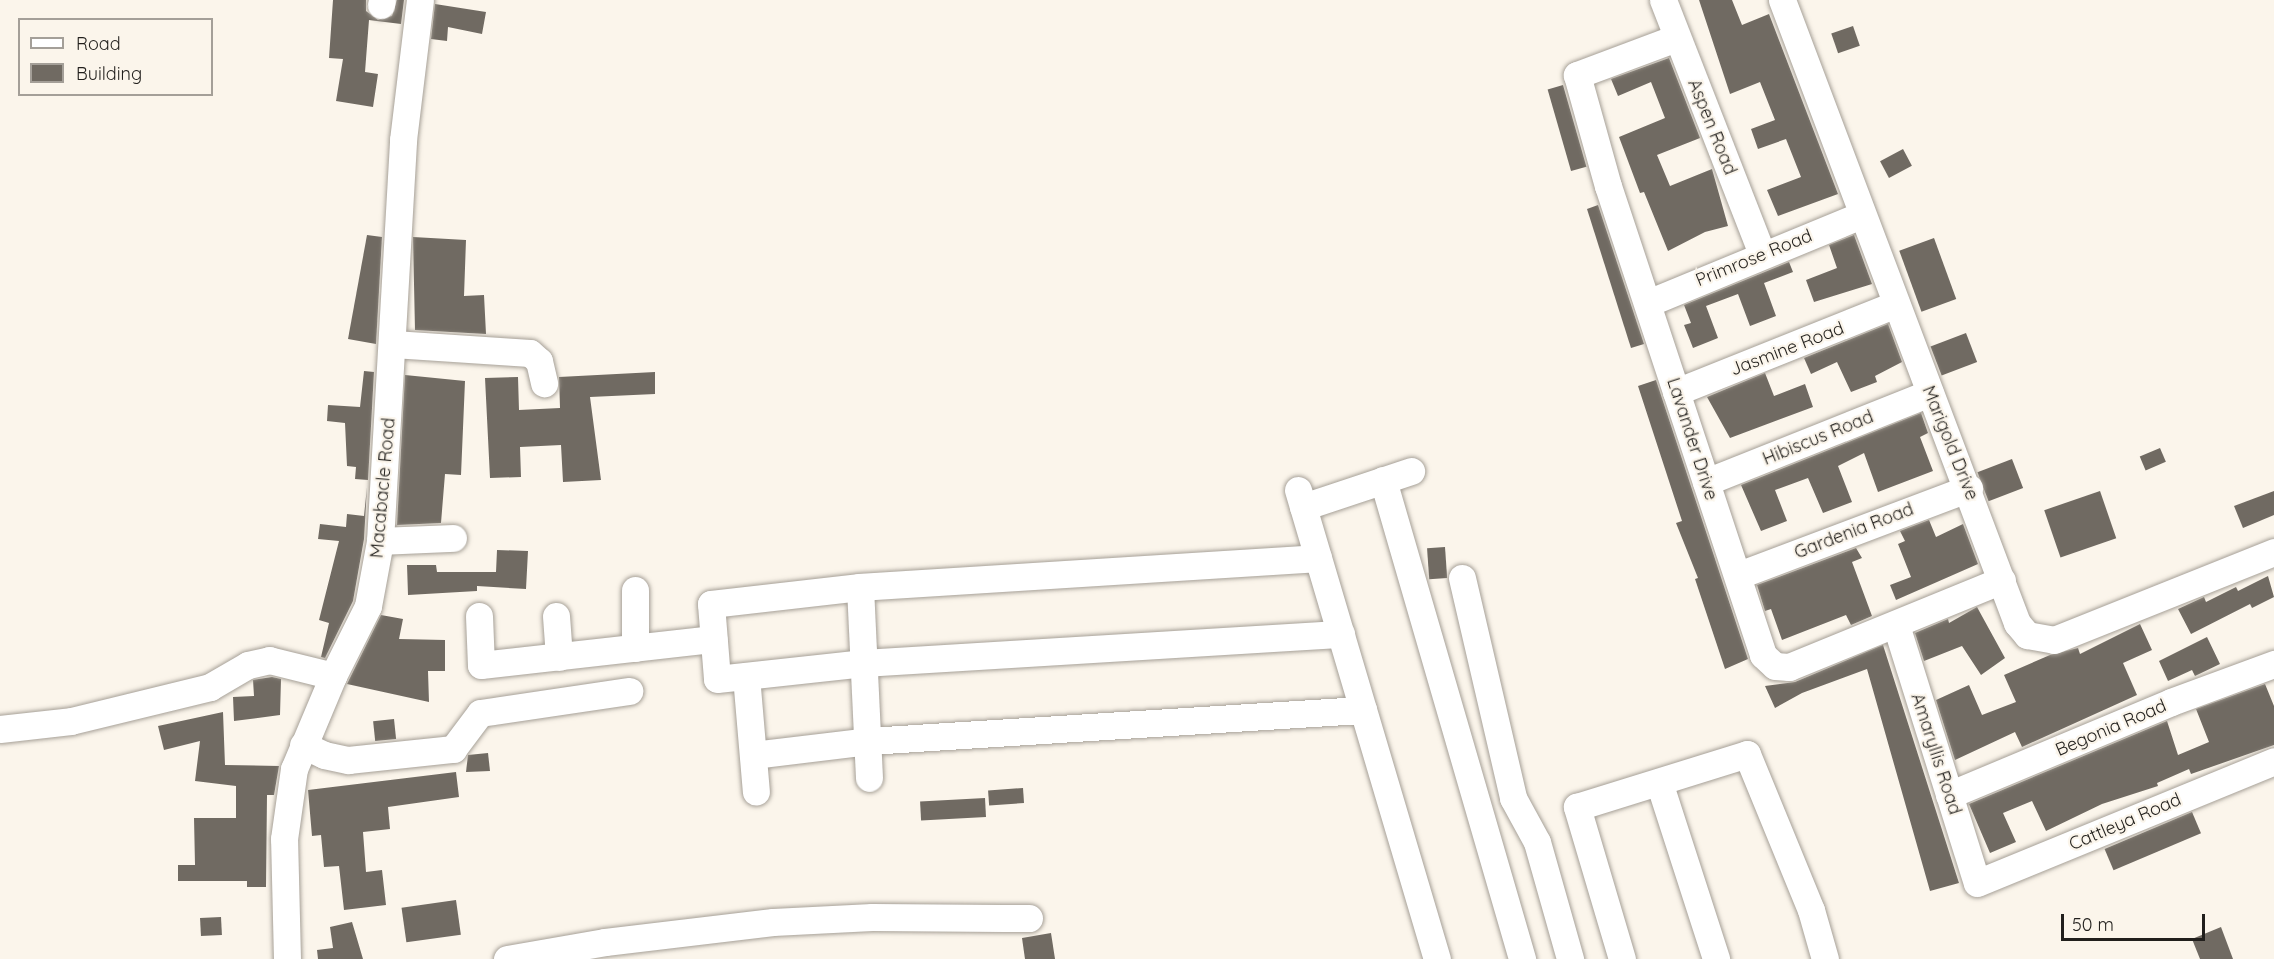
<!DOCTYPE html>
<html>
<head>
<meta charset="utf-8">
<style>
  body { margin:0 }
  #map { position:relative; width:2274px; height:959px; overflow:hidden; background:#fbf5eb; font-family:Quicksand,sans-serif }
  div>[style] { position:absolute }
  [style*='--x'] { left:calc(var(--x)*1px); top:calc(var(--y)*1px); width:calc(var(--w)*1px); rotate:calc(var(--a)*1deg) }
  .building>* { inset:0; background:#706a62; transform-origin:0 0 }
  .roads { filter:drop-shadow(0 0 2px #a6a097) drop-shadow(0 0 2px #a6a097) }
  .minor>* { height:27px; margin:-13.5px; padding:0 13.5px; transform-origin:13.5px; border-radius:13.5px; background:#fff }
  span { translate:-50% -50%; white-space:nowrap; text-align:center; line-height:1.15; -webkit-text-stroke:4.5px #fbf5eb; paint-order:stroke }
  .street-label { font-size:18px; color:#211f1c }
  .legend { position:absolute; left:18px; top:18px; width:195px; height:78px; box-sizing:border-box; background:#fbf5eb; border:2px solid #a49f98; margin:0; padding:8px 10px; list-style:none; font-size:18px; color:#211f1c }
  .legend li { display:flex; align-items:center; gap:12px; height:30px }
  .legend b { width:30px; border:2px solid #a49f98 }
  .scale { position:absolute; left:2061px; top:914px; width:144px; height:27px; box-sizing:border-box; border:3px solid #211f1c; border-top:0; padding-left:8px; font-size:18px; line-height:21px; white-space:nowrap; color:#211f1c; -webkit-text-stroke:4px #fbf5eb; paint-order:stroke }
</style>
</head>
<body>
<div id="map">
  <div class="building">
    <i style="clip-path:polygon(333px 0,366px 0,366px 11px,378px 20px,392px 16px,397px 0,404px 0,401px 24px,369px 20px,365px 72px,378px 74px,373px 107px,336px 101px,343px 59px,329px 58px)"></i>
    <i style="clip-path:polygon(1699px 0,1732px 0,1742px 25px,1769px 14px,1838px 194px,1778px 216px,1767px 190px,1801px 177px,1786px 139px,1758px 149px,1751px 129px,1775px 120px,1760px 82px,1730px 94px)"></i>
    <i style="clip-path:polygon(435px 4px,486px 12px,482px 34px,448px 27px,447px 41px,431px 39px)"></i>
    <i style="left:1853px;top:26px;width:21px;height:23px;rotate:71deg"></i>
    <i style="clip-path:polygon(1669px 58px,1700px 138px,1657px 155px,1670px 186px,1712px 169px,1728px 226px,1705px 232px,1668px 251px,1644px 192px,1640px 193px,1619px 137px,1665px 118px,1651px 82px,1618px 96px,1611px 79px)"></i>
    <i style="left:1563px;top:85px;width:85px;height:16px;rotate:74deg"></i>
    <i style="left:1903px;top:149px;width:19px;height:26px;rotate:62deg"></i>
    <i style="clip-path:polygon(1598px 205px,1644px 344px,1631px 348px,1587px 209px)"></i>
    <i style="clip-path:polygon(367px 235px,382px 237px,376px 344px,348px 339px)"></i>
    <i style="clip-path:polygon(1854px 235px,1872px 284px,1814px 302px,1806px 280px,1837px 268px,1829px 245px)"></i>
    <i style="clip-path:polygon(413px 237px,466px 240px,464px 296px,484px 295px,486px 334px,415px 330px)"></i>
    <i style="left:1934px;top:238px;width:65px;height:37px;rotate:70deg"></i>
    <i style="clip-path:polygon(1789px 262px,1793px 272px,1764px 283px,1776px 316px,1750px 326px,1738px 294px,1706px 306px,1718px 338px,1693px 348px,1684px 325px,1691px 323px,1684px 305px)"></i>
    <i style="clip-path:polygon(1888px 324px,1902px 362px,1875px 376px,1877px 382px,1851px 392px,1837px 362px,1811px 374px,1804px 358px)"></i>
    <i style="left:1966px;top:333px;width:31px;height:38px;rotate:69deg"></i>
    <i style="clip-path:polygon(364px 371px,374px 372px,368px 480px,355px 479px,356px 467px,347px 466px,345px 423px,327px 421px,328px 405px,360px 407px)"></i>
    <i style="clip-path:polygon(655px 372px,655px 394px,590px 397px,601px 480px,563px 482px,561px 445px,520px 447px,521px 477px,490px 478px,485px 378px,518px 377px,519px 410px,560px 408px,559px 377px)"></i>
    <i style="clip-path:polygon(1765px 373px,1774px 396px,1805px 384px,1813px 407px,1730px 438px,1707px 397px)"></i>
    <i style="clip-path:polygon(405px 375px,465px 381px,461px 475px,445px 474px,441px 523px,397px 525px)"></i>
    <i style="clip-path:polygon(1656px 380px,1748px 659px,1725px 669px,1695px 579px,1698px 578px,1676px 523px,1682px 521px,1638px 386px)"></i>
    <i style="clip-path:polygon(1921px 413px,1928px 433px,1920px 437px,1933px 471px,1878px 492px,1864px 453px,1838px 466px,1852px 502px,1823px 513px,1808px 478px,1775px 490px,1787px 521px,1761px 531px,1741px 485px)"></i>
    <i style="left:2160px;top:448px;width:15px;height:22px;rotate:67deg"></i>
    <i style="left:2012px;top:459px;width:31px;height:37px;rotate:69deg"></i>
    <i style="clip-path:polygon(367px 487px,364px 539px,353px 601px,325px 658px,321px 657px,329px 623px,319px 620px,339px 541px,318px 539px,320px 524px,346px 527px,347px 514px,364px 516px)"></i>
    <i style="left:2100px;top:491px;width:50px;height:59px;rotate:71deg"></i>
    <i style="clip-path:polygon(2274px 491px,2274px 515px,2243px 528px,2234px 506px)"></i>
    <i style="clip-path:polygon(1929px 520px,1936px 537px,1963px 524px,1978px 564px,1896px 600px,1890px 585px,1911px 577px,1898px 544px,1905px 541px,1900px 531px)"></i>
    <i style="left:1445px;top:547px;width:31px;height:18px;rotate:86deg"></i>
    <i style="clip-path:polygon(1856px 548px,1862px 558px,1852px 562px,1872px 616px,1851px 625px,1846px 615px,1782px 640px,1771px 609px,1765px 611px,1757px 585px)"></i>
    <i style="clip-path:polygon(497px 550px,528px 551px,526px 589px,477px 586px,477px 591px,408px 595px,407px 565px,436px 565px,437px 572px,496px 572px)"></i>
    <i style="clip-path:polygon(2268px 576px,2274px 597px,2252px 608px,2250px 604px,2191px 634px,2178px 609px,2204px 597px,2206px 602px,2236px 587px,2238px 591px)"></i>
    <i style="clip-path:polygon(1977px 607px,2005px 658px,1981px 675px,1962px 646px,1924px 661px,1915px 633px,1948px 619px,1949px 623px)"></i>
    <i style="clip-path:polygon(381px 615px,403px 619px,399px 639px,445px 640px,445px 671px,428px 671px,429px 702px,347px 684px)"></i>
    <i style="clip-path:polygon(2140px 624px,2152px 650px,2123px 663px,2137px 695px,2022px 747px,2015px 732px,1955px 760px,1936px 700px,1969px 685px,1982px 715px,2016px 702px,2004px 675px,2050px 655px,2078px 648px,2080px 654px)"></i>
    <i style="clip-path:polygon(2207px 637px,2220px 664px,2195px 676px,2192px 670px,2168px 681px,2159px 661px)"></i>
    <i style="clip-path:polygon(1883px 645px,1959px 883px,1930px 891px,1867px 669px,1802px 693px,1775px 708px,1765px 686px,1795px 682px)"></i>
    <i style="clip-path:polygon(272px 677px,281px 679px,280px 715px,234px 721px,233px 697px,254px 696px,253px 680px)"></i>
    <i style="clip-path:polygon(2265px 684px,2274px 706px,2274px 745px,2191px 774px,2189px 769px,2157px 783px,2158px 786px,2102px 804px,2046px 831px,2032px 801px,2003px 813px,2016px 842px,1990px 853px,1969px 804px,2167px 721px,2178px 755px,2209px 742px,2196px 709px)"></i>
    <i style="clip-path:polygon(223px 712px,225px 765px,279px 766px,274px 795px,267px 795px,266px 887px,247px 887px,247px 881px,178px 881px,178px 865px,195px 865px,194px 818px,236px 818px,236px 786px,195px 781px,200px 741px,164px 750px,158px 726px)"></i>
    <i style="left:394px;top:719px;width:20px;height:21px;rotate:84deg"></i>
    <i style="clip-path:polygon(488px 753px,490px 771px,466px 772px,468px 755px)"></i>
    <i style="clip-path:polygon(456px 772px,459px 797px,388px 807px,390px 829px,363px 832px,366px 872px,382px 870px,386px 905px,344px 910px,339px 866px,324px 867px,321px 835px,312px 836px,308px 790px)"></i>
    <i style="left:1023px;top:788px;width:15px;height:35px;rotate:86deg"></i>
    <i style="left:985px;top:798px;width:19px;height:65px;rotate:87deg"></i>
    <i style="left:2192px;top:812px;width:23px;height:95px;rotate:67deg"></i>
    <i style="left:456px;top:900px;width:35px;height:55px;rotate:82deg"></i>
    <i style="left:221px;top:917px;width:18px;height:21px;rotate:87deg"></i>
    <i style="clip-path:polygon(352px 922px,363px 959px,318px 959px,317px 950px,333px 948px,330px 927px)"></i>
    <i style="clip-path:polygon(2221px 927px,2233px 959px,2200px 959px,2192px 939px)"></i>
    <i style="clip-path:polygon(1051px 933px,1055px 959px,1025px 959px,1022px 938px)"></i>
  </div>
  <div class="roads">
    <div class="minor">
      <i style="--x:1663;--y:0;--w:273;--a:68.7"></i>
      <i style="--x:1782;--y:0;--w:666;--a:69.33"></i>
      <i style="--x:2017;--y:623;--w:16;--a:50"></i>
      <i style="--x:2027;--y:635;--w:27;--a:10"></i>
      <i style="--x:2054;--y:640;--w:237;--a:-21.8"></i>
      <i style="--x:381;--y:5;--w:5;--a:-79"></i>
      <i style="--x:1676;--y:38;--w:106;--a:159.5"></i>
      <i style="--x:1577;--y:75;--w:115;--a:74.4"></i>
      <i style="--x:1608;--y:186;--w:494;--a:71.7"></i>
      <i style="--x:1763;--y:655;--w:16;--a:43"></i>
      <i style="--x:1775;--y:666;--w:14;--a:4"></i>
      <i style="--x:1789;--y:667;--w:230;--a:-22.2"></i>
      <i style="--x:1648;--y:303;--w:230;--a:-22.4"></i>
      <i style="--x:393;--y:344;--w:137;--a:3.8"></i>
      <i style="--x:530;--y:353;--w:12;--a:42"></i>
      <i style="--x:539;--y:361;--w:23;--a:77"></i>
      <i style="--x:1676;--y:392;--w:237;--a:-21.8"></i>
      <i style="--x:1383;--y:480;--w:499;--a:73.8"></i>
      <i style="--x:1706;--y:482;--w:241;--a:-21.7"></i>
      <i style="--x:1298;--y:490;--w:489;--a:73.5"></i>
      <i style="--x:1303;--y:507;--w:114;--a:-18.4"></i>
      <i style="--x:380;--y:541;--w:73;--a:-2.4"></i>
      <i style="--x:1318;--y:558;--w:459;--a:176.4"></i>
      <i style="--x:860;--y:587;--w:150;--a:173.5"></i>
      <i style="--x:711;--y:604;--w:75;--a:85.4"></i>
      <i style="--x:717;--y:679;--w:148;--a:-6.2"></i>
      <i style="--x:864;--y:663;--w:478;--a:-3.5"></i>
      <i style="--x:1739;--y:575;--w:246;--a:-20.7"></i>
      <i style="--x:1462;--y:578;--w:226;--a:76.9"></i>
      <i style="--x:1513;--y:798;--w:50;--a:61.4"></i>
      <i style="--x:1537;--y:842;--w:122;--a:74.2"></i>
      <i style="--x:860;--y:587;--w:191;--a:87.3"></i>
      <i style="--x:479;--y:616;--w:49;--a:87.7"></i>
      <i style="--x:481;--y:665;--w:234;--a:-6.4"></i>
      <i style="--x:556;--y:616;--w:41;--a:85.8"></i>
      <i style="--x:1896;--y:625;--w:270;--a:72.6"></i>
      <i style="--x:1977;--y:883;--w:321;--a:-22.3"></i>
      <i style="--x:635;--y:648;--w:58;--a:-90"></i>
      <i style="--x:746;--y:676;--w:116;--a:85.1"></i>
      <i style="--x:0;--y:729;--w:71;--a:-6.4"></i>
      <i style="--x:71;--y:721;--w:143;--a:-13.7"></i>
      <i style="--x:210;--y:687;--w:44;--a:-30.1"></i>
      <i style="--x:248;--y:665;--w:22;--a:-13"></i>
      <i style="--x:269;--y:660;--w:66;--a:14"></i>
      <i style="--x:303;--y:745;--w:23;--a:25"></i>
      <i style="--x:324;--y:755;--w:25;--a:12"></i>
      <i style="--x:348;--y:760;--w:106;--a:-6"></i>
      <i style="--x:453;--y:749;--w:45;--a:-53.1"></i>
      <i style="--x:480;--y:713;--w:151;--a:-8.4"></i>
      <i style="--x:753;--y:755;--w:116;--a:-6.9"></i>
      <i style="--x:868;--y:741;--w:496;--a:-3.6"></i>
      <i style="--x:1659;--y:782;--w:186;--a:72.1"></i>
      <i style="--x:1949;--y:795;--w:241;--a:-22.7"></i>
      <i style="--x:2171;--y:702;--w:110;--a:-20.3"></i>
      <i style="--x:287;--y:959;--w:120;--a:-91.4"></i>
      <i style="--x:284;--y:839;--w:71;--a:-81.9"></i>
      <i style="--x:294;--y:769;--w:101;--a:-67.2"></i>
      <i style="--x:333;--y:676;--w:78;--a:-63.4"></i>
      <i style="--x:368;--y:606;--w:66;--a:-79.5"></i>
      <i style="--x:380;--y:541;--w:402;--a:-86.7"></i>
      <i style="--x:403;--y:140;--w:141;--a:-83.1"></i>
      <i style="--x:507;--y:959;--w:99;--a:-9.8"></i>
      <i style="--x:605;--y:942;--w:169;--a:-6.8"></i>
      <i style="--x:773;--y:922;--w:99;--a:-2.9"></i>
      <i style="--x:872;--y:917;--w:157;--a:0.4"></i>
      <i style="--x:1622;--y:959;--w:159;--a:-106.5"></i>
      <i style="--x:1577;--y:807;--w:178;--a:-17.3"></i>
      <i style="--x:1747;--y:754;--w:169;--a:67.7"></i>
      <i style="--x:1811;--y:910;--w:51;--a:74.1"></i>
    </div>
  </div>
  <div class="street-label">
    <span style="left:1712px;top:127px;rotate:68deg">Aspen Road</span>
    <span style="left:1754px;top:258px;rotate:-22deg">Primrose Road</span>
    <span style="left:1787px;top:349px;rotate:-21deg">Jasmine Road</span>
    <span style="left:1818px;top:438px;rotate:-22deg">Hibiscus Road</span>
    <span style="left:1692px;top:439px;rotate:72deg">Lavander Drive</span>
    <span style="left:1950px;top:443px;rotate:68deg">Marigold Drive</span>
    <span style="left:383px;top:488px;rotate:-85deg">Macabacle Road</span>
    <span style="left:1854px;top:531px;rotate:-21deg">Gardenia Road</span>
    <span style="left:2111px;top:728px;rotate:-23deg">Begonia Road</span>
    <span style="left:1936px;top:754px;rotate:72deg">Amaryllis Road</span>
    <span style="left:2125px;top:822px;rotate:-23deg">Cattleya Road</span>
  </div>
  <ul class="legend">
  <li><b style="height:8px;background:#fff"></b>Road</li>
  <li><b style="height:16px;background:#706a62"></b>Building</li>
  </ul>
  <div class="scale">50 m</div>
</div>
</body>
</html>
